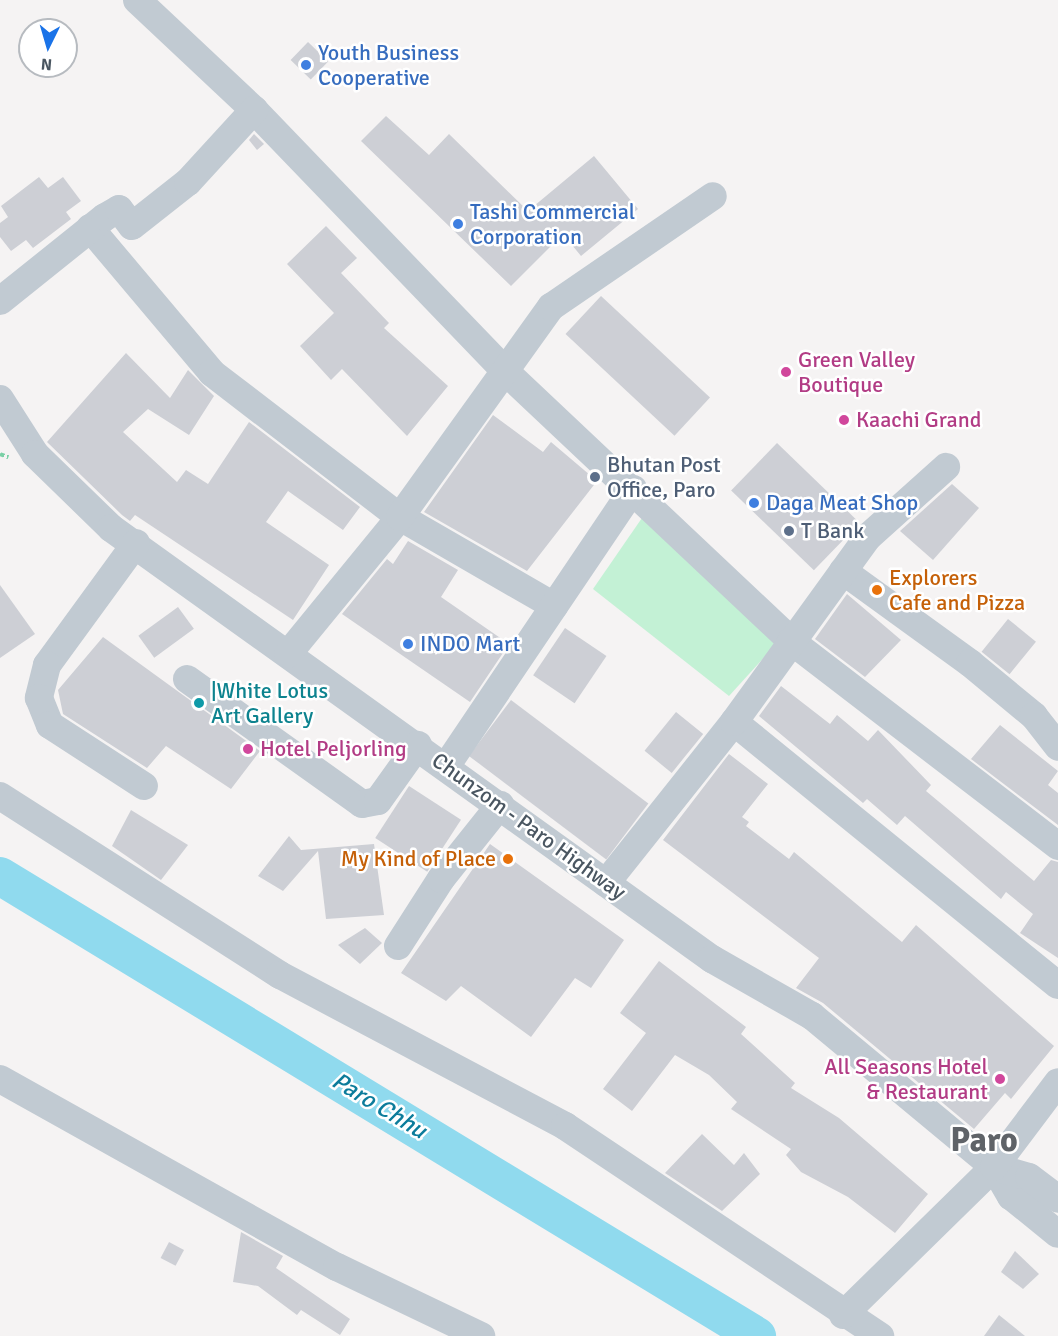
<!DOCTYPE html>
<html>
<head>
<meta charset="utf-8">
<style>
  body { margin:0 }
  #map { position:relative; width:1058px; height:1336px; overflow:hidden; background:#f5f3f3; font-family:Signika,sans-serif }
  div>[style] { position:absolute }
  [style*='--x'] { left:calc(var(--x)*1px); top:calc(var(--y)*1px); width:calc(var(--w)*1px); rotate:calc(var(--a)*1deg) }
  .green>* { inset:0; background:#c3f1d5 }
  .river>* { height:38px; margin:-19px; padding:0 19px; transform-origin:19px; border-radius:19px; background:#90daee }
  .building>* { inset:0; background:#cdcfd5; transform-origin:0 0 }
  .path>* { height:4px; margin-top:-2px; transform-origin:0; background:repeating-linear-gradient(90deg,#7ad0a6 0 4.5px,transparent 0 7.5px) }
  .minor>* { height:28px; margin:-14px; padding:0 14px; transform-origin:14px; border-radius:14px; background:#c1cad2 }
  .dots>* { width:16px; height:16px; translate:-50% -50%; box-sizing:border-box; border:3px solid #fff; border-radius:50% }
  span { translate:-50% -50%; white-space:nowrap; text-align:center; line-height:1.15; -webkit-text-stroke:5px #fff; paint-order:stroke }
  .shop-label { font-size:22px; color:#366cbe }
  .left { translate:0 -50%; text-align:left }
  .hotel-label { font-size:22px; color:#b23c85 }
  .right { translate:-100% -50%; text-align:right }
  .service-label { font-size:22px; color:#4e5e75 }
  .food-label { font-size:22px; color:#c56008 }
  .culture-label { font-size:22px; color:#0d838f }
  .street-label { font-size:22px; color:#4a5661 }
  .water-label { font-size:24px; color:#0c7c9b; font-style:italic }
  .town-label { font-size:34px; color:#5f6368; font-weight:700 }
  .north { position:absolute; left:18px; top:18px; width:60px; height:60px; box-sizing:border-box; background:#fff; border:2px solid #b7bbc0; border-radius:50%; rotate:185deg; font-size:16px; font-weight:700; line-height:24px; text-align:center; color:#4a5661 }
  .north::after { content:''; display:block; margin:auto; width:21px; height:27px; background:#1a73e8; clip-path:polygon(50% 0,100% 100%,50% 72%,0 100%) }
</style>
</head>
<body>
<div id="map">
  <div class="green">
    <i style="clip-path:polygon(644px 515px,779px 641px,729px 696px,593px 589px)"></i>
  </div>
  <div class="river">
    <i style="--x:0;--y:876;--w:886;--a:31.29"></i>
  </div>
  <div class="building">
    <i style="left:308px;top:42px;width:28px;height:25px;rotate:44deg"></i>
    <i style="clip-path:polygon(386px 116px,429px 155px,449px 134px,528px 211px,594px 156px,638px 209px,581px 256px,563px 234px,511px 286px,361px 141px)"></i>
    <i style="clip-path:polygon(254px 134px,264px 144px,257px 150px,249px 140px)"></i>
    <i style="clip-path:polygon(39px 177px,48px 188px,63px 177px,81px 201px,66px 212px,71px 219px,33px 248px,26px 240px,11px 251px,0 237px,0 223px,8px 217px,1px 206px)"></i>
    <i style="clip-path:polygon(326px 226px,357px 258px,341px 273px,389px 323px,384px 328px,448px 386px,407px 436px,342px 369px,331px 380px,300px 346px,334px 313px,287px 264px)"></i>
    <i style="left:601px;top:296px;width:149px;height:52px;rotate:43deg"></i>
    <i style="clip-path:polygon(126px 353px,170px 398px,188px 370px,214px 396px,189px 435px,148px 409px,123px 432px,177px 482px,186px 470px,208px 484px,249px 422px,360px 507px,343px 530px,288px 491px,266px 522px,329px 565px,293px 620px,135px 515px,130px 521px,122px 515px,47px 442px)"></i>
    <i style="clip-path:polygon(493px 415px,543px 452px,551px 442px,597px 481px,527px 571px,424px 512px)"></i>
    <i style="left:777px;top:443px;width:115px;height:66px;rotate:44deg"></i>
    <i style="clip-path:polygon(952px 484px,979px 508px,933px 560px,900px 531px)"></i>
    <i style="clip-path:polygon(408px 541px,458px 570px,441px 597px,509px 644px,470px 702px,342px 614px,387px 559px,393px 564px)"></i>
    <i style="clip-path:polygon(0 585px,35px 634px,0 658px)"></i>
    <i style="clip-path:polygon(847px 594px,901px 640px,865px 677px,815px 639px)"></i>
    <i style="left:178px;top:607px;width:27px;height:49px;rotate:54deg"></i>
    <i style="left:1008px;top:619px;width:36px;height:42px;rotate:39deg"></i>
    <i style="left:565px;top:628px;width:50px;height:57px;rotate:34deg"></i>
    <i style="clip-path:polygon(103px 637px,260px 751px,231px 789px,166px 746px,147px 768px,63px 714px,58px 690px)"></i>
    <i style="clip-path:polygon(781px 686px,830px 724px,837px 715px,868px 741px,878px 730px,931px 785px,926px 791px,1034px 881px,1051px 860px,1058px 862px,1058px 958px,1020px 933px,1033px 914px,1006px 892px,1001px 899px,905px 816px,897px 825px,867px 799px,863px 803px,759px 716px)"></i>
    <i style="left:511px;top:700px;width:172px;height:70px;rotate:37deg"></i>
    <i style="left:676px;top:712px;width:35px;height:50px;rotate:39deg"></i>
    <i style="clip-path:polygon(1000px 725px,1058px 771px,1048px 785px,1058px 793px,1058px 825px,971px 759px)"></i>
    <i style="clip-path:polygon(729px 754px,768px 784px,742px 817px,749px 822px,746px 826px,789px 859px,794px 852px,902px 942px,916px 925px,1054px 1046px,1011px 1099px,1005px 1093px,974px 1129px,823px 1003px,796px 988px,819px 958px,663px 840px)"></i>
    <i style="left:409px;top:786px;width:62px;height:62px;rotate:33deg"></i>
    <i style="clip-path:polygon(131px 810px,188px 845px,161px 880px,112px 846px)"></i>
    <i style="clip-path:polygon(289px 836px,301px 850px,374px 844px,384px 915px,326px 919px,318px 851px,283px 891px,258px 876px)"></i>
    <i style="clip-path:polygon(490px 844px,624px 940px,591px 988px,575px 978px,531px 1037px,461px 986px,446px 1001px,401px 973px)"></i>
    <i style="clip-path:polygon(365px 928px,382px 943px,360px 964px,338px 945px)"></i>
    <i style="clip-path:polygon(659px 961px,746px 1027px,741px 1034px,795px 1083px,791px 1088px,839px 1118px,928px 1194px,895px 1233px,848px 1197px,801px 1172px,786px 1155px,791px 1149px,731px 1109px,737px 1102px,709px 1075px,675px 1055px,632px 1111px,603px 1089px,646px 1033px,620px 1013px)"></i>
    <i style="clip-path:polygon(702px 1134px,734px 1165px,744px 1153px,760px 1174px,722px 1211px,665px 1173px)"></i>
    <i style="clip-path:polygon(241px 1232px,283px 1256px,276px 1268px,350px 1319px,340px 1335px,301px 1310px,297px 1315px,258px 1286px,233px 1282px)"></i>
    <i style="left:169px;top:1242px;width:17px;height:18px;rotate:28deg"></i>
    <i style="clip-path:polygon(1015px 1251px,1039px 1274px,1023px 1289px,1001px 1272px)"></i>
    <i style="clip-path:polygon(999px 1315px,1025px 1336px,984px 1336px)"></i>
  </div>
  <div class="path">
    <i style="--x:0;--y:454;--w:9;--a:21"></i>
  </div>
  <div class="minor">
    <i style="--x:137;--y:0;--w:161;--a:43.2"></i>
    <i style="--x:254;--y:110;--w:366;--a:46.1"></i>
    <i style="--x:508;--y:374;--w:389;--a:43.3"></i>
    <i style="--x:791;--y:641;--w:337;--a:37.5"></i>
    <i style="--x:90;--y:228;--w:189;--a:49.9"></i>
    <i style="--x:212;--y:373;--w:237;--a:37.5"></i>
    <i style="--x:400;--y:517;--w:178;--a:30"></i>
    <i style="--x:0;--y:301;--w:134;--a:-38.7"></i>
    <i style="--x:105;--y:217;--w:16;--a:-30"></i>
    <i style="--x:119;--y:209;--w:21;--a:53"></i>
    <i style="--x:132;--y:226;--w:71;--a:-38.2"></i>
    <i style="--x:188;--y:182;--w:98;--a:-47.5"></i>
    <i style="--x:0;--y:399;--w:65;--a:57.5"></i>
    <i style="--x:35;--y:454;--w:106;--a:44.2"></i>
    <i style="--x:111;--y:528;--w:740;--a:35.65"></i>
    <i style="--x:712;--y:959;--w:115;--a:29.7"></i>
    <i style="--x:812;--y:1016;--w:236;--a:39.7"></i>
    <i style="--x:994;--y:1167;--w:34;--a:60"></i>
    <i style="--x:1011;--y:1196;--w:60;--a:39"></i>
    <i style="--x:136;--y:543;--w:151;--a:126.1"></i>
    <i style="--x:47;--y:665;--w:34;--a:104"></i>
    <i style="--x:39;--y:698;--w:29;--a:68"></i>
    <i style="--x:50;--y:725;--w:112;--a:33"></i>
    <i style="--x:843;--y:571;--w:157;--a:35.9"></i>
    <i style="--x:970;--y:663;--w:83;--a:39.6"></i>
    <i style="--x:1034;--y:716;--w:39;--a:52"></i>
    <i style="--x:288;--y:654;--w:177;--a:-50.7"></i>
    <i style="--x:400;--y:517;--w:259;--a:-54.3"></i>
    <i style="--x:551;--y:307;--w:196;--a:-34.4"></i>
    <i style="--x:187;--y:679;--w:215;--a:35.5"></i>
    <i style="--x:362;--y:804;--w:16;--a:-11"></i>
    <i style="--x:378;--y:801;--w:69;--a:-54.5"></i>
    <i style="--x:734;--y:722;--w:417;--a:39.1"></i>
    <i style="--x:447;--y:765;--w:333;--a:-56"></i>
    <i style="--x:0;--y:796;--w:332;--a:32.6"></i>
    <i style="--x:280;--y:975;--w:323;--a:27.9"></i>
    <i style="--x:565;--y:1126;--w:379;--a:33.7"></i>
    <i style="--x:606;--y:883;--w:206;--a:-51.5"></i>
    <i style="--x:734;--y:722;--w:228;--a:-54.1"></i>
    <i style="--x:868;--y:537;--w:105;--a:-41.9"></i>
    <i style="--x:398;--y:946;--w:80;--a:-57.3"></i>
    <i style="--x:441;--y:879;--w:95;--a:-51.4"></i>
    <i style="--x:0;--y:1079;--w:386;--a:29.2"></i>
    <i style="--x:337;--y:1267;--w:160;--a:25.6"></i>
    <i style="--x:994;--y:1167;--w:36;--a:16"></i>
    <i style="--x:1029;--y:1177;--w:36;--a:37"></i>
    <i style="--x:843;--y:1315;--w:211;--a:-44.4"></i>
    <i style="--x:994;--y:1167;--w:106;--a:-53"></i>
  </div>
  <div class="dots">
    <i style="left:306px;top:65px;background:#3f7fe0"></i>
    <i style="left:458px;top:224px;background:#3f7fe0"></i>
    <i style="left:786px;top:372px;background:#d1479c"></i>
    <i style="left:844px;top:420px;background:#d1479c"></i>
    <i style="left:595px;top:477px;background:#5c6f8a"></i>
    <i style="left:754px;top:503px;background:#3f7fe0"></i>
    <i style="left:789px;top:531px;background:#5c6f8a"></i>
    <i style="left:877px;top:590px;background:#e8710a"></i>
    <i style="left:408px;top:644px;background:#3f7fe0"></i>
    <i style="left:199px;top:703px;background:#0f9aa8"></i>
    <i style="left:248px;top:749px;background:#d1479c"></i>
    <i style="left:508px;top:859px;background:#e8710a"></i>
    <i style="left:1000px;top:1079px;background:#d1479c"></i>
  </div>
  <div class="shop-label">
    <span class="left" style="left:318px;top:65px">Youth Business<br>Cooperative</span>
    <span class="left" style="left:470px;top:224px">Tashi Commercial<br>Corporation</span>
    <span class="left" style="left:766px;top:503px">Daga Meat Shop</span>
    <span class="left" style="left:420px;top:644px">INDO Mart</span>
  </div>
  <div class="hotel-label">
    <span class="left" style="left:798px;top:372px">Green Valley<br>Boutique</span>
    <span class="left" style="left:856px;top:420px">Kaachi Grand</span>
    <span class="left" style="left:260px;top:749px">Hotel Peljorling</span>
    <span class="right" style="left:988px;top:1079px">All Seasons Hotel<br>&amp; Restaurant</span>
  </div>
  <div class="service-label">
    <span class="left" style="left:607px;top:477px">Bhutan Post<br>Office, Paro</span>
    <span class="left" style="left:801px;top:531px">T Bank</span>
  </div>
  <div class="food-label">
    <span class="left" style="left:889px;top:590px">Explorers<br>Cafe and Pizza</span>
    <span class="right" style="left:496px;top:859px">My Kind of Place</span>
  </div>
  <div class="culture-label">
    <span class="left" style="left:211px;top:703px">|White Lotus<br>Art Gallery</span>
  </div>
  <div class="street-label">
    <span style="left:529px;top:826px;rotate:36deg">Chunzom - Paro Highway</span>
  </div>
  <div class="water-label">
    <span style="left:379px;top:1106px;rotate:31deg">Paro Chhu</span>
  </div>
  <div class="town-label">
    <span style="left:984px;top:1141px">Paro</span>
  </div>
  <div class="north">N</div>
</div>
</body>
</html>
